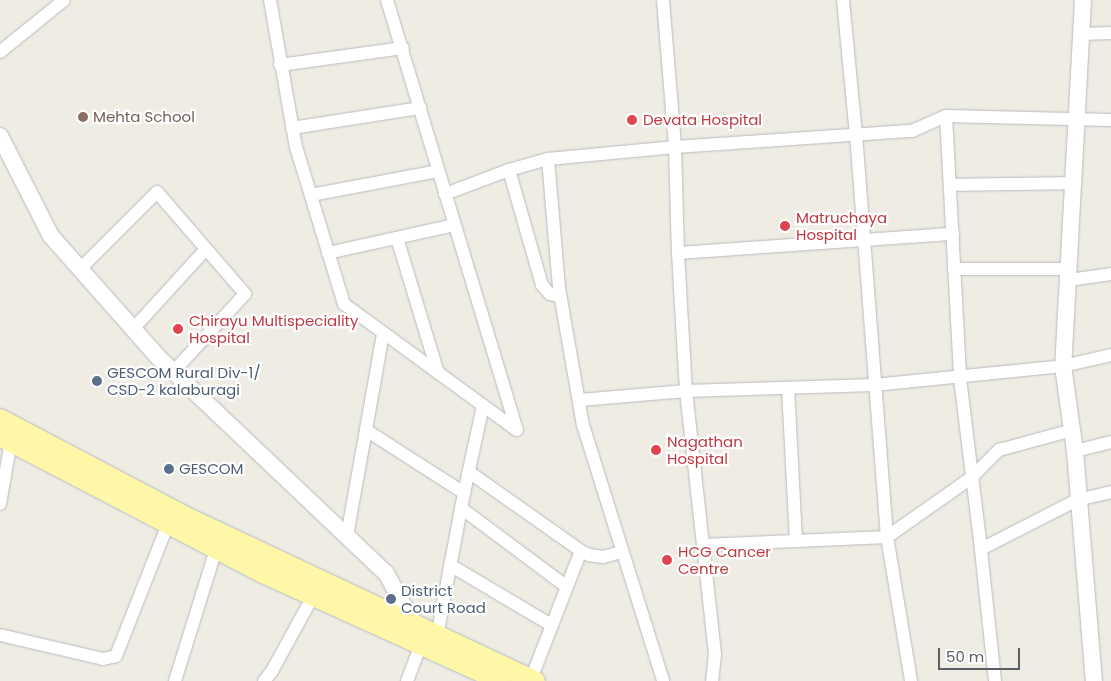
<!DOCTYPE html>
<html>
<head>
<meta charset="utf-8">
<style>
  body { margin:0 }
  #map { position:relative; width:1111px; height:681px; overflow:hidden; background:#efede3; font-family:Poppins,sans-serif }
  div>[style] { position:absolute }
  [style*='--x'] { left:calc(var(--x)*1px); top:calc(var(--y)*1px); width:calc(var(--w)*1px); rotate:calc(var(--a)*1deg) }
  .roads { filter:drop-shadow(0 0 1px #b8bbc0) drop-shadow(0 0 1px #b8bbc0) }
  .minor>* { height:12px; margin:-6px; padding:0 6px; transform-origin:6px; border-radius:6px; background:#fff }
  .tertiary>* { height:16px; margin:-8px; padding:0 8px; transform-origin:8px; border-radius:8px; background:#fff }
  .primary>* { height:20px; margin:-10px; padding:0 10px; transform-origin:10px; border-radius:10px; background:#fff7a8 }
  .dots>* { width:14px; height:14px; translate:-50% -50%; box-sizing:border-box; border:2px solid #fff; border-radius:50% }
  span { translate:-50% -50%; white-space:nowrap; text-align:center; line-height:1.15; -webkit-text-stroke:4.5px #fff; paint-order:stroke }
  .education-label { font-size:15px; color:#785e54 }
  .left { translate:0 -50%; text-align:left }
  .health-label { font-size:15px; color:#be3a42 }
  .service-label { font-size:15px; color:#4e5e75 }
  .scale { position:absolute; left:938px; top:648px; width:82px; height:22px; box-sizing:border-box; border:2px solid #5b5f65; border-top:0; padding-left:6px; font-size:15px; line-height:18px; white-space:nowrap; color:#5b5f65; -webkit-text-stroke:4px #fff; paint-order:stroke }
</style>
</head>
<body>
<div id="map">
  <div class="roads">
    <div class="minor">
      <i style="--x:270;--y:0;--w:149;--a:80"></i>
      <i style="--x:296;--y:147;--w:164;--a:73"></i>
      <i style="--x:344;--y:304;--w:214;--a:36.1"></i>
      <i style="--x:387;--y:0;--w:449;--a:73.2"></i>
      <i style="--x:663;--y:0;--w:147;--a:85.3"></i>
      <i style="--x:675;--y:147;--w:106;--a:88.4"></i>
      <i style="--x:678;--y:253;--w:138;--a:86.7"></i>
      <i style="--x:686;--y:391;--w:265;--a:83.7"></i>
      <i style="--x:715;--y:654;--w:27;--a:96"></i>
      <i style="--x:843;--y:0;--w:135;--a:84.5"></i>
      <i style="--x:856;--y:134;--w:404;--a:85.6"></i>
      <i style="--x:887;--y:537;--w:146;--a:80.5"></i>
      <i style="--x:1081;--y:34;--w:30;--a:-2"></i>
      <i style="--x:0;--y:52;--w:82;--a:-39.1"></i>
      <i style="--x:280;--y:65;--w:124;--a:-7.9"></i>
      <i style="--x:946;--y:116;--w:262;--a:86.9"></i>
      <i style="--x:960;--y:378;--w:172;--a:83"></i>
      <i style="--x:292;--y:128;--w:130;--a:-8.9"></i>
      <i style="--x:548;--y:159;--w:129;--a:85.1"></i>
      <i style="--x:559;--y:288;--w:139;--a:80.1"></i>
      <i style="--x:583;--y:425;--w:268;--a:72.6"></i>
      <i style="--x:509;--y:170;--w:120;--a:74"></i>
      <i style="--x:542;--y:285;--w:12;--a:48"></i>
      <i style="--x:550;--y:294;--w:10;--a:11"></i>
      <i style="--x:950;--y:185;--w:124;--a:-0.9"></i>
      <i style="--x:445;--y:194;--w:68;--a:-20.6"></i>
      <i style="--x:509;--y:170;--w:41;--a:-15.8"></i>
      <i style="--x:548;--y:159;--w:128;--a:-5.4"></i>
      <i style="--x:675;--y:147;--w:238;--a:-3.9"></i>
      <i style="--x:912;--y:131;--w:37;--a:-24"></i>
      <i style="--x:946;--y:116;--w:165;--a:1.4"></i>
      <i style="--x:311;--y:195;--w:129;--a:-10.7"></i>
      <i style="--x:397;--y:238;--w:141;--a:73.1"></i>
      <i style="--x:328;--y:253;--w:129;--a:-12.5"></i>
      <i style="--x:678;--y:253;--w:276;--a:-4"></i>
      <i style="--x:80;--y:269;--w:109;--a:-45"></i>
      <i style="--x:157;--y:192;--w:135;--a:49.2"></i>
      <i style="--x:245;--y:294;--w:106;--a:132.7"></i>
      <i style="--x:954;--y:269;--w:115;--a:0"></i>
      <i style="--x:1069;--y:280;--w:42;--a:-8.1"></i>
      <i style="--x:133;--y:329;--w:108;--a:-47.6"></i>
      <i style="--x:788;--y:388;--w:153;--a:87"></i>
      <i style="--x:580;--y:400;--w:106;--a:-4.9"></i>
      <i style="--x:686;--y:391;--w:188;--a:-1.8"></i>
      <i style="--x:874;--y:385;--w:190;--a:-5.7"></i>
      <i style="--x:1063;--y:366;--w:49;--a:-12.9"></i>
      <i style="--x:366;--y:430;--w:117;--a:32.7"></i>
      <i style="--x:464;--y:493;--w:146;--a:100.7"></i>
      <i style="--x:1075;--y:451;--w:37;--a:-14"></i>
      <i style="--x:469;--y:472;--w:137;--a:35.2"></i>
      <i style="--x:581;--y:551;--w:9;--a:27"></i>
      <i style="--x:589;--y:555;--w:14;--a:8"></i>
      <i style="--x:603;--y:557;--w:20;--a:-15"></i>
      <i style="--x:464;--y:493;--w:89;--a:-77.7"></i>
      <i style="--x:0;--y:504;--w:64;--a:-80.1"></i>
      <i style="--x:461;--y:508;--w:132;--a:36.7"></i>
      <i style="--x:347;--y:536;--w:206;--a:-79.9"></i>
      <i style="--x:703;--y:545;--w:184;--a:-2.5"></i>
      <i style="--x:887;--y:537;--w:103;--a:-35.1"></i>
      <i style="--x:971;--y:478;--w:40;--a:-45"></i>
      <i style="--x:999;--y:450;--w:76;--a:-15.3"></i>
      <i style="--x:450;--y:565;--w:117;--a:30.7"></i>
      <i style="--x:0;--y:635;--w:106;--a:13.1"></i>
      <i style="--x:103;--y:659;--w:13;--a:-13"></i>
      <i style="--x:116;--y:656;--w:142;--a:-68.5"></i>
      <i style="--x:531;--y:679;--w:137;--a:-68.7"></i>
      <i style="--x:175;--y:681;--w:138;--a:-72.7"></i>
      <i style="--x:264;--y:681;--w:13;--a:-51"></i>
      <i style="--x:272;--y:671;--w:85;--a:-61.3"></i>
      <i style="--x:407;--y:681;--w:39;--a:-69"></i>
      <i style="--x:995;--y:681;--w:133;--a:-96.1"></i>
      <i style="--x:981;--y:549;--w:108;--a:-27"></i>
      <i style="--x:1077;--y:500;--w:35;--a:-13"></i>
    </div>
    <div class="tertiary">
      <i style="--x:1083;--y:0;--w:367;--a:93.1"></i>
      <i style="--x:1063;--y:366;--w:86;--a:82"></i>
      <i style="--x:1075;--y:451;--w:231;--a:85.3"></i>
      <i style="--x:0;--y:136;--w:112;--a:63"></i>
      <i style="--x:51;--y:236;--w:162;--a:48.5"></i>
      <i style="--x:158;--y:357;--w:314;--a:43.5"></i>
      <i style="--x:386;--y:573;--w:60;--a:61.3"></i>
    </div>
    <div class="primary">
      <i style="--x:0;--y:419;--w:208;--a:27.8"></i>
      <i style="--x:184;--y:516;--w:388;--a:25.2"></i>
      <i style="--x:0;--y:436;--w:297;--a:27.5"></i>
      <i style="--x:263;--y:573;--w:261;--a:24.4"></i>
    </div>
  </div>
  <div class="dots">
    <i style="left:83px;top:117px;background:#8d6e63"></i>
    <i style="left:632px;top:120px;background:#e0444e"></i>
    <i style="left:785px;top:226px;background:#e0444e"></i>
    <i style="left:178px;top:329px;background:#e0444e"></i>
    <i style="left:97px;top:381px;background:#5c6f8a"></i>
    <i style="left:656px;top:450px;background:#e0444e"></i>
    <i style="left:169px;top:469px;background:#5c6f8a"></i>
    <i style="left:667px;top:560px;background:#e0444e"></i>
    <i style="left:391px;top:599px;background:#5c6f8a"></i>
  </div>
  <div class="education-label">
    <span class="left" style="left:93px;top:117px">Mehta School</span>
  </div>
  <div class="health-label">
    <span class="left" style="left:643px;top:120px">Devata Hospital</span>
    <span class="left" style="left:796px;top:226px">Matruchaya<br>Hospital</span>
    <span class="left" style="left:189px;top:329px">Chirayu Multispeciality<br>Hospital</span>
    <span class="left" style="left:667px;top:450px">Nagathan<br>Hospital</span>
    <span class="left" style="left:678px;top:560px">HCG Cancer<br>Centre</span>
  </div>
  <div class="service-label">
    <span class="left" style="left:107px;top:381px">GESCOM Rural Div-1/<br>CSD-2 kalaburagi</span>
    <span class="left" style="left:179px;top:469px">GESCOM</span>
    <span class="left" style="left:401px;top:599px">District<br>Court Road</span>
  </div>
  <div class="scale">50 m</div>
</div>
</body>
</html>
